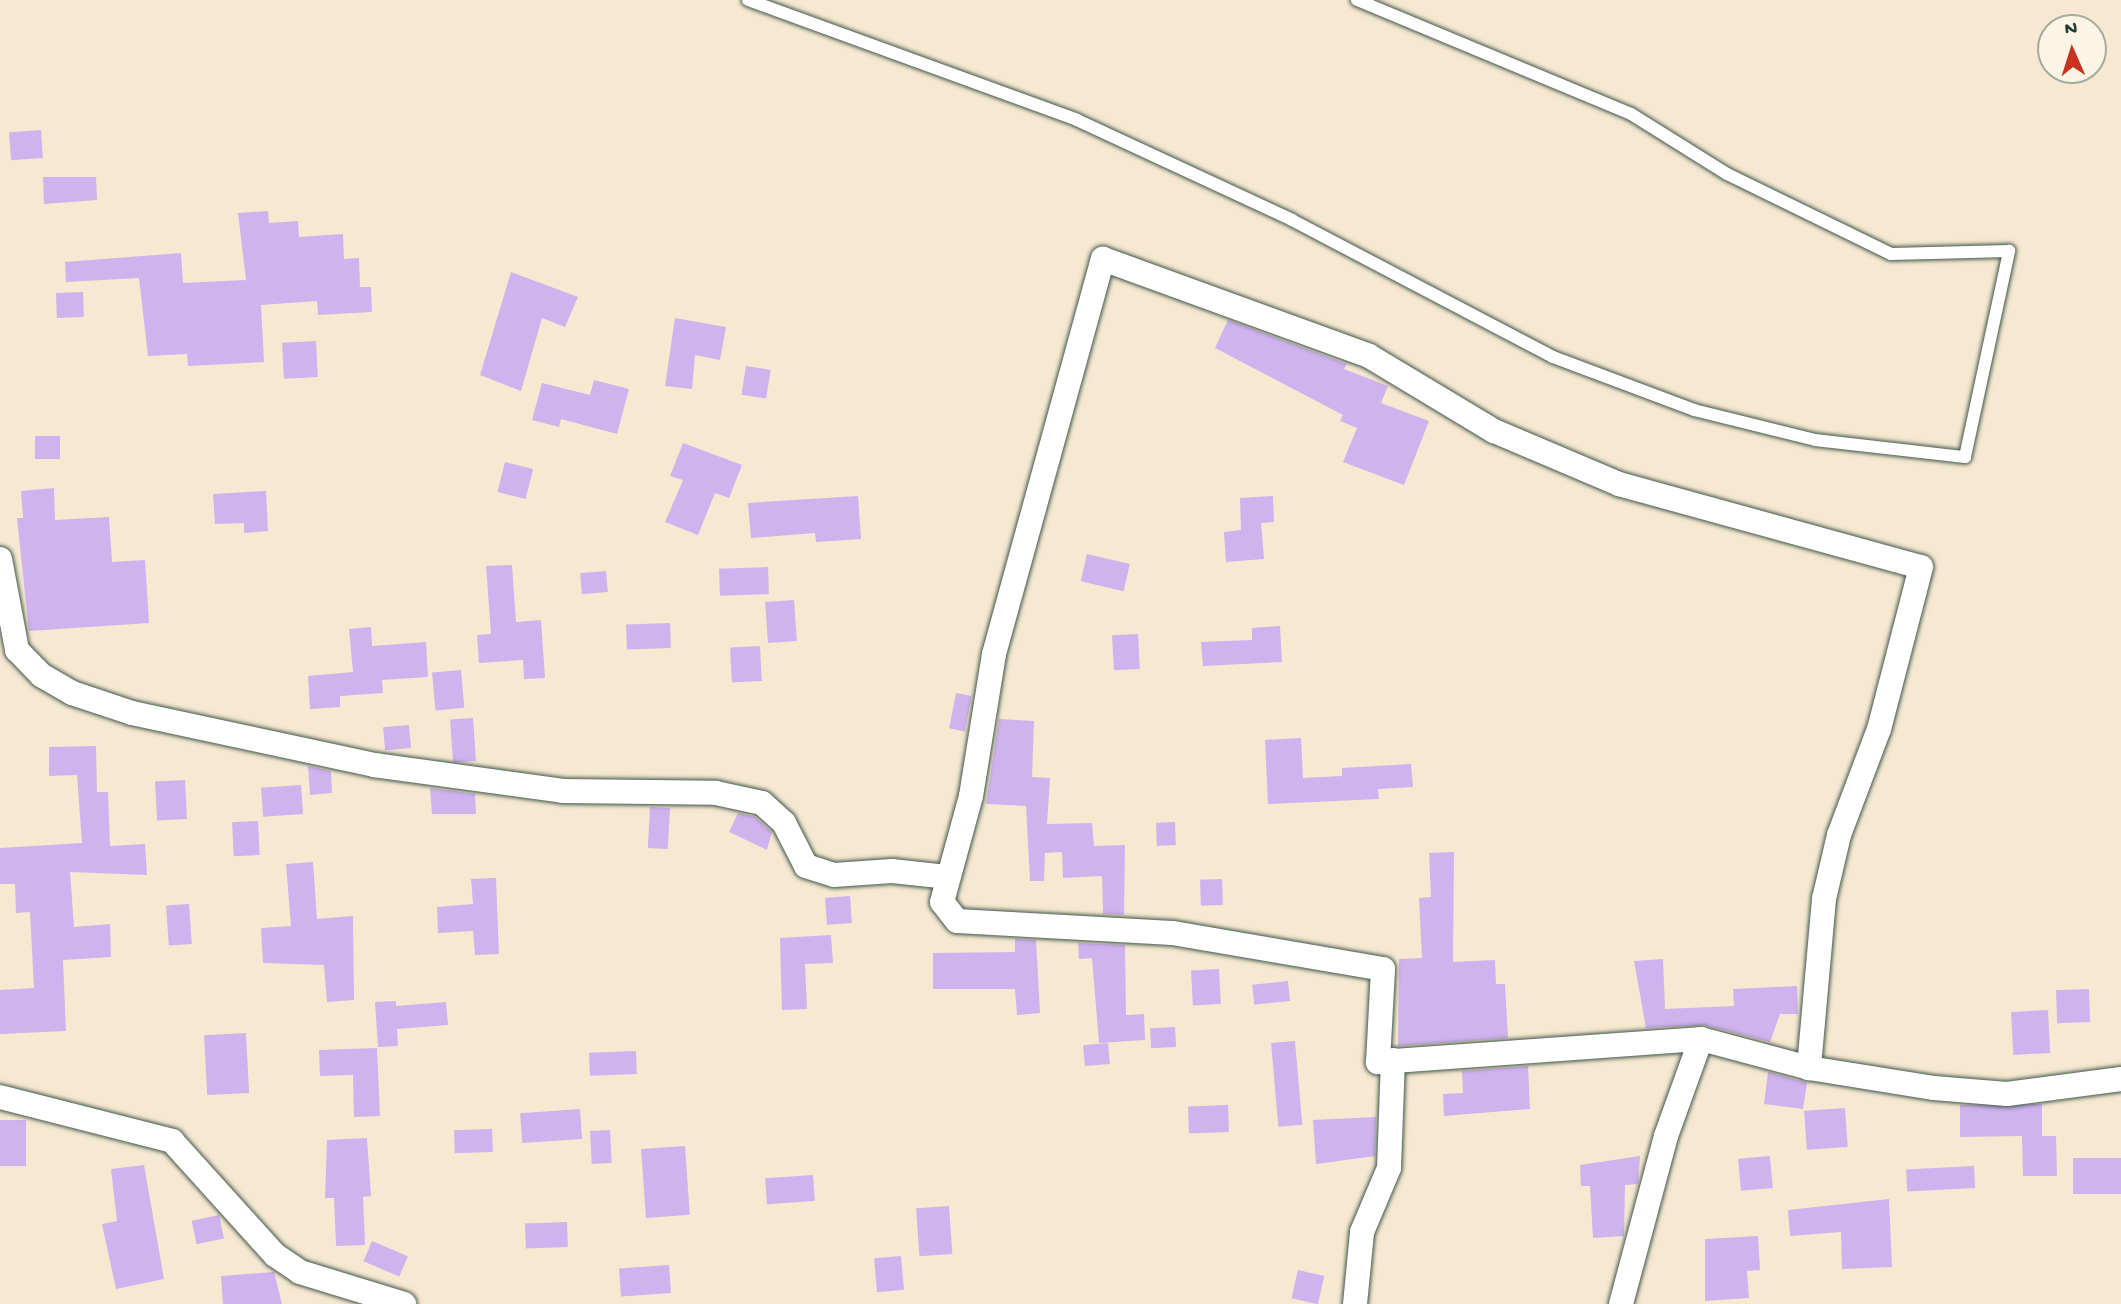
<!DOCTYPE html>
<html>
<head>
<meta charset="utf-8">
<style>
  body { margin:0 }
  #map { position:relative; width:2121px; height:1304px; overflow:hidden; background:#f7e9d1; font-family:"Gochi Hand",sans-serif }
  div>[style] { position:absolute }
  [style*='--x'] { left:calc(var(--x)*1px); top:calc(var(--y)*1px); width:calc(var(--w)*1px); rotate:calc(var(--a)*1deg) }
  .building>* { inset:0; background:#d0b2ee; transform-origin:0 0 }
  .roads { filter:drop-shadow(0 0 2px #3f574c) drop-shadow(0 0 2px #3f574c) }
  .lane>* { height:12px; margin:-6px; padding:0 6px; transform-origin:6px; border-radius:6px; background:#fff }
  .street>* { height:24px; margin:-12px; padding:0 12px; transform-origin:12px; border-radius:12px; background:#fff }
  span { translate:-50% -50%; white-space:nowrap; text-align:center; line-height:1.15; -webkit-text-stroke:6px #fcf5e5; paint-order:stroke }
  .north { position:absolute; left:2037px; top:14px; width:70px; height:70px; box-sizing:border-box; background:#fcf5e5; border:2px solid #a4ab9e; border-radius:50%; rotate:357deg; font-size:19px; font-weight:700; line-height:28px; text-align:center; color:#1f3d34 }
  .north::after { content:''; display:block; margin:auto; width:24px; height:32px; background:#c8321e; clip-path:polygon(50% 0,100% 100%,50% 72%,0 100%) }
</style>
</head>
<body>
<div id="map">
  <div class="building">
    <i style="left:41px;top:130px;width:28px;height:32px;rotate:86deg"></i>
    <i style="clip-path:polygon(43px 177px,96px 177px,97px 200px,44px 204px)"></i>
    <i style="clip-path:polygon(268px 211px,269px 223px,298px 221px,299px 237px,343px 234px,344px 259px,359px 258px,360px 287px,371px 287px,372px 312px,318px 315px,317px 301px,261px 305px,264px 362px,188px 366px,187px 354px,148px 356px,139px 278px,66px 282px,65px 262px,181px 253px,183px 283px,246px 280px,238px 213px)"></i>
    <i style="clip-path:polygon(511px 272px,578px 297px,565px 327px,542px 318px,521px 391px,480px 375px)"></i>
    <i style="left:83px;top:292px;width:25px;height:27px;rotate:88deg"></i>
    <i style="clip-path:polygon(675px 318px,726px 327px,720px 360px,695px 355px,692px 389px,665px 386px)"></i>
    <i style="clip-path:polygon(1228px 320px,1347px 364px,1344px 369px,1388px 386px,1381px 403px,1429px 421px,1404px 485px,1343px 462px,1357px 428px,1340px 421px,1343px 415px,1215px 348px)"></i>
    <i style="left:316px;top:341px;width:36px;height:34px;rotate:87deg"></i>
    <i style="left:746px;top:366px;width:25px;height:29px;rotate:9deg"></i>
    <i style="clip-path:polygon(594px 380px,629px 389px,617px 434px,561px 419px,559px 427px,532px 420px,542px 383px,590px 395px)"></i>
    <i style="left:35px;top:436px;width:25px;height:23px"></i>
    <i style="clip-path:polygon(683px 443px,742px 465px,729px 498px,715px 493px,698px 535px,665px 522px,683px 480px,670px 476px)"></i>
    <i style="left:505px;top:462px;width:29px;height:31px;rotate:14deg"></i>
    <i style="clip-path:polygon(54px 488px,55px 520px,109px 517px,112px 562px,145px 560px,149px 623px,29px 631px,17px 518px,23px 518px,21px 491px)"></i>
    <i style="clip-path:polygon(266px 491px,268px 531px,244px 533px,244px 523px,215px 524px,213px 494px)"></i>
    <i style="clip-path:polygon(858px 496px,861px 539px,816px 542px,815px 533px,751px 538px,748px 503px)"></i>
    <i style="clip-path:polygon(1273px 496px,1274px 522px,1261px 523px,1264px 559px,1226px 562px,1224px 532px,1241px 530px,1240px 498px)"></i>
    <i style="left:1087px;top:554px;width:44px;height:28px;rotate:13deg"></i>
    <i style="clip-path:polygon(512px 565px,516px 622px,541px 620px,545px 678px,524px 679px,523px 660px,479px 663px,477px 635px,491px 634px,486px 566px)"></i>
    <i style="left:768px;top:567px;width:27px;height:49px;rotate:88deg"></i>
    <i style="left:606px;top:571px;width:21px;height:26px;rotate:85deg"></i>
    <i style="left:794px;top:600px;width:41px;height:29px;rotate:86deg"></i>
    <i style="left:670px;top:623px;width:25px;height:44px;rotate:88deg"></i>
    <i style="clip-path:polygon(1280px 626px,1282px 662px,1203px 666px,1201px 642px,1252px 640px,1252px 628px)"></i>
    <i style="clip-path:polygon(371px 627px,372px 646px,426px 642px,428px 677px,382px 680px,383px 693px,340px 696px,340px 707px,310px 709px,308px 676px,353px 672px,349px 629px)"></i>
    <i style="left:1138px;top:634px;width:35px;height:26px;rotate:87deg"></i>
    <i style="left:760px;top:646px;width:35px;height:30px;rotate:87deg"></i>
    <i style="left:461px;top:670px;width:38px;height:29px;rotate:85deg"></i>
    <i style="left:956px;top:693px;width:16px;height:36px;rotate:11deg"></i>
    <i style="left:473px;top:718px;width:43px;height:23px;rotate:86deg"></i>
    <i style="clip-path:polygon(999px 719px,1034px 721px,1032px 777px,1050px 778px,1047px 824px,1092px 823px,1094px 846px,1125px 845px,1124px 915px,1103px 914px,1102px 876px,1063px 878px,1062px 852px,1045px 853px,1044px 881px,1030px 881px,1026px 806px,986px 804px)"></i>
    <i style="left:409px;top:725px;width:23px;height:26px;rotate:85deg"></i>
    <i style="clip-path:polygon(1301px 738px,1303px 778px,1342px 776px,1342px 768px,1411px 764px,1413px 787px,1378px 789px,1379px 799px,1268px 804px,1265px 740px)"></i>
    <i style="clip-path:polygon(96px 746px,97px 792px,108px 792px,110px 846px,145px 844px,147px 875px,70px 872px,74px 927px,110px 924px,111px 957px,63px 960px,66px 1031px,0 1034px,0 990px,34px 988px,30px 912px,16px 913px,15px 884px,0 884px,0 848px,82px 843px,77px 775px,49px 776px,49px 747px)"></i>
    <i style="clip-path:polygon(308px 766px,331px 771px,332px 793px,310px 795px)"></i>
    <i style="left:185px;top:780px;width:39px;height:30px;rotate:87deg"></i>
    <i style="left:301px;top:785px;width:29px;height:40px;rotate:86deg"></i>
    <i style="clip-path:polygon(430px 788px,475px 794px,476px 814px,432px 814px)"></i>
    <i style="left:650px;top:807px;width:20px;height:41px;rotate:3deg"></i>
    <i style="clip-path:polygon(738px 813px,755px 817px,772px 832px,767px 850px,729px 832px)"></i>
    <i style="left:258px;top:821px;width:34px;height:26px;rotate:87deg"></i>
    <i style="left:1175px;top:822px;width:23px;height:19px;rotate:88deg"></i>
    <i style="clip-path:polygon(1454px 852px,1453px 962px,1495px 960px,1496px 984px,1505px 984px,1508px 1038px,1398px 1046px,1399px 959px,1422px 958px,1419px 898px,1431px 897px,1429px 853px)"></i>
    <i style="clip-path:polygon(313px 862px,317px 919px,353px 916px,354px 1000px,327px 1002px,324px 965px,263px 963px,261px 928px,291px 926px,286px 864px)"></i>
    <i style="clip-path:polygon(496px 878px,499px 954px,475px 955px,473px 931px,438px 933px,437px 907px,473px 904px,471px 879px)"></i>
    <i style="left:1222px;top:879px;width:26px;height:22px;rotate:88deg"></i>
    <i style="left:850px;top:896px;width:27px;height:25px;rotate:86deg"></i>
    <i style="left:189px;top:904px;width:40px;height:23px;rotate:86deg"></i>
    <i style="clip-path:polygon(831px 935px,833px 963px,805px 964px,807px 1009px,782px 1010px,780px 938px)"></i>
    <i style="clip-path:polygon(1015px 939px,1036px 940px,1040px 1013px,1017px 1015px,1015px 989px,933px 989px,933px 953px,1015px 952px)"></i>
    <i style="clip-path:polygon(1078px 943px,1125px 945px,1126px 1015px,1144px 1014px,1145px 1040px,1099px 1043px,1092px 958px,1079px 959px)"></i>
    <i style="clip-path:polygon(1663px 959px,1665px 1009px,1734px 1006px,1733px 989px,1797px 986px,1798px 1014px,1780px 1014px,1770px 1042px,1704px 1025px,1646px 1028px,1634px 961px)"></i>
    <i style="left:1219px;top:969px;width:35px;height:28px;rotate:87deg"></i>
    <i style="left:1288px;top:981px;width:20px;height:36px;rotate:84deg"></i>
    <i style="left:2089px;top:989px;width:33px;height:33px;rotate:88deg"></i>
    <i style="clip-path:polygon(396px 1001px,396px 1006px,446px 1002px,448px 1025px,397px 1029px,398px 1046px,378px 1047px,375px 1002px)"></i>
    <i style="left:2048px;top:1010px;width:43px;height:37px;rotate:87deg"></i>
    <i style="left:1175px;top:1027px;width:20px;height:25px;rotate:87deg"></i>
    <i style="left:246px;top:1033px;width:60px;height:42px;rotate:87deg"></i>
    <i style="left:1295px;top:1041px;width:84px;height:24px;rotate:85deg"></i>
    <i style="left:1108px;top:1043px;width:21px;height:25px;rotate:85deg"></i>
    <i style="clip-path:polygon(377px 1048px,380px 1116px,354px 1117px,353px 1075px,320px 1076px,319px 1050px)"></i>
    <i style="left:636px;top:1051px;width:23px;height:47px;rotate:88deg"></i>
    <i style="clip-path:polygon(1528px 1066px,1530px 1109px,1444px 1116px,1443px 1094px,1463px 1093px,1462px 1071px)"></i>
    <i style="clip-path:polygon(1768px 1072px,1807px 1083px,1803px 1109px,1764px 1104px)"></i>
    <i style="clip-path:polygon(2042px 1104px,2042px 1136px,2056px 1136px,2057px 1176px,2023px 1176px,2022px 1136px,1960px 1137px,1960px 1105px)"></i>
    <i style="left:1228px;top:1105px;width:27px;height:40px;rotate:88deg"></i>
    <i style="left:1845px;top:1108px;width:39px;height:41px;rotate:86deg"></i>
    <i style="left:580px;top:1109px;width:30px;height:60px;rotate:86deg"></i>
    <i style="clip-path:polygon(1376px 1117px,1375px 1156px,1316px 1164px,1313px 1120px)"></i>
    <i style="left:26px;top:1120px;width:46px;height:26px;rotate:90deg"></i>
    <i style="left:492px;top:1129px;width:23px;height:38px;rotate:88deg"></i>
    <i style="left:610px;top:1130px;width:33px;height:20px;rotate:87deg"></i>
    <i style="clip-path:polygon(367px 1138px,371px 1196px,363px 1197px,365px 1245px,336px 1246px,334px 1198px,325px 1198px,327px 1140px)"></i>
    <i style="left:685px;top:1146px;width:69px;height:44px;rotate:86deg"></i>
    <i style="clip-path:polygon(1640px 1156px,1638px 1184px,1625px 1185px,1624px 1236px,1593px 1238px,1590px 1186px,1581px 1186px,1580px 1165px)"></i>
    <i style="left:1770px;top:1156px;width:32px;height:32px;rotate:85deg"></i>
    <i style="left:2121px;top:1158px;width:36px;height:48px;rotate:90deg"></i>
    <i style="clip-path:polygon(144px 1165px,164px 1279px,116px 1289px,102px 1224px,117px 1221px,111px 1169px)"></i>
    <i style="left:1974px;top:1166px;width:22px;height:68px;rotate:87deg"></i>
    <i style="left:813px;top:1175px;width:26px;height:48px;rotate:86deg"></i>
    <i style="clip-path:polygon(1889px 1199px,1892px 1267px,1842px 1269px,1841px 1232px,1790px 1236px,1788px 1210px)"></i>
    <i style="left:949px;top:1206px;width:48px;height:33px;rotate:86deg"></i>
    <i style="left:219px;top:1215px;width:24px;height:28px;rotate:78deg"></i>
    <i style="left:567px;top:1222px;width:25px;height:42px;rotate:88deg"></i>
    <i style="clip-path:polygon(1758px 1236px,1760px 1270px,1747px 1271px,1749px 1298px,1705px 1301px,1705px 1239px)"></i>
    <i style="left:372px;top:1241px;width:39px;height:22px;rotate:23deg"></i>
    <i style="left:901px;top:1256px;width:34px;height:27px;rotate:85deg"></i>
    <i style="left:669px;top:1265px;width:28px;height:50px;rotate:86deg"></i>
    <i style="left:1298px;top:1270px;width:27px;height:29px;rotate:13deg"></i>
    <i style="clip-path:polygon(274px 1272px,282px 1304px,223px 1304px,221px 1276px)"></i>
  </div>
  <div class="roads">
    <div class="lane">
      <i style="--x:748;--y:0;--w:350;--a:20"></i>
      <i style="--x:1077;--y:120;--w:237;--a:24.9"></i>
      <i style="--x:1292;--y:220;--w:295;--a:27.7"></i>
      <i style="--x:1553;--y:357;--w:151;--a:20.6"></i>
      <i style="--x:1694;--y:410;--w:125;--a:13.9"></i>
      <i style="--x:1815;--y:440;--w:151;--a:6.5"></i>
      <i style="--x:1965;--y:457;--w:211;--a:-77.9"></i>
      <i style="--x:2009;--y:251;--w:118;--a:178.5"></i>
      <i style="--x:1891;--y:254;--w:182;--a:-154"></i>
      <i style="--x:1727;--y:174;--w:113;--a:-148"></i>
      <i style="--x:1631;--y:114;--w:297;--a:-157.4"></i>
    </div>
    <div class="street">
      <i style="--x:0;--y:559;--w:93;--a:79.4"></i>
      <i style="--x:17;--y:650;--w:35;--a:46"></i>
      <i style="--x:41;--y:675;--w:36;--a:30"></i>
      <i style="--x:72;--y:693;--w:63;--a:18.4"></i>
      <i style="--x:132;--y:713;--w:248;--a:12.1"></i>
      <i style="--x:374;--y:765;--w:191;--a:7.8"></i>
      <i style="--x:563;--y:791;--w:153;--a:0.7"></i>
      <i style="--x:716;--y:793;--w:47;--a:12.3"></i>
      <i style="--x:762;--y:803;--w:30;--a:42"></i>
      <i style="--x:784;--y:823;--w:48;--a:62.9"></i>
      <i style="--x:806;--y:866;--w:29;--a:18"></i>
      <i style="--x:834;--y:875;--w:58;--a:-3.9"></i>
      <i style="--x:892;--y:871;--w:55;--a:6.2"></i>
      <i style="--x:1701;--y:1039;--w:324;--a:175.9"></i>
      <i style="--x:1378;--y:1062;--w:93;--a:-86.9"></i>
      <i style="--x:1383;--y:969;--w:214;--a:-170.3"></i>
      <i style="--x:1172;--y:933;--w:215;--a:-176.8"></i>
      <i style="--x:957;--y:921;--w:24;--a:-128"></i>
      <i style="--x:942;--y:902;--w:110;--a:-74.7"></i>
      <i style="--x:971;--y:796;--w:144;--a:-80.8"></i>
      <i style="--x:994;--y:654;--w:410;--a:-74.6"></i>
      <i style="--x:1103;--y:259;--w:283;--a:20"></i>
      <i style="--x:1369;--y:356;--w:146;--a:31"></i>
      <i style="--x:1494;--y:431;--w:136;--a:23"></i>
      <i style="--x:1619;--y:484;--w:313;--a:15.4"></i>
      <i style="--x:1921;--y:567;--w:167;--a:104.5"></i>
      <i style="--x:1879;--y:729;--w:113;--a:110.7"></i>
      <i style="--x:1839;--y:835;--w:66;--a:103.2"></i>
      <i style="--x:1824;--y:899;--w:170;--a:95.1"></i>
      <i style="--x:0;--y:1097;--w:178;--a:14.3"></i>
      <i style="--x:172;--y:1141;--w:154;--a:47.9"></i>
      <i style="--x:275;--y:1255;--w:30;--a:34"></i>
      <i style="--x:300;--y:1272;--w:109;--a:17.1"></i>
      <i style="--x:1355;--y:1304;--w:72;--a:-84.4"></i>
      <i style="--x:1362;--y:1232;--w:69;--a:-67.1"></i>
      <i style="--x:1389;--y:1168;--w:108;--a:-87.9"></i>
      <i style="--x:1621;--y:1304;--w:174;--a:-75"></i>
      <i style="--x:1666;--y:1136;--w:103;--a:-70.2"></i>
      <i style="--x:1701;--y:1039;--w:112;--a:15"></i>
      <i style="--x:1809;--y:1068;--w:127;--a:9.1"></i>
      <i style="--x:1934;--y:1088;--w:73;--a:4.7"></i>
      <i style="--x:2007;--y:1094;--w:115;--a:-7.5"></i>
    </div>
  </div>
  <div class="north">N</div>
</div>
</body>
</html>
